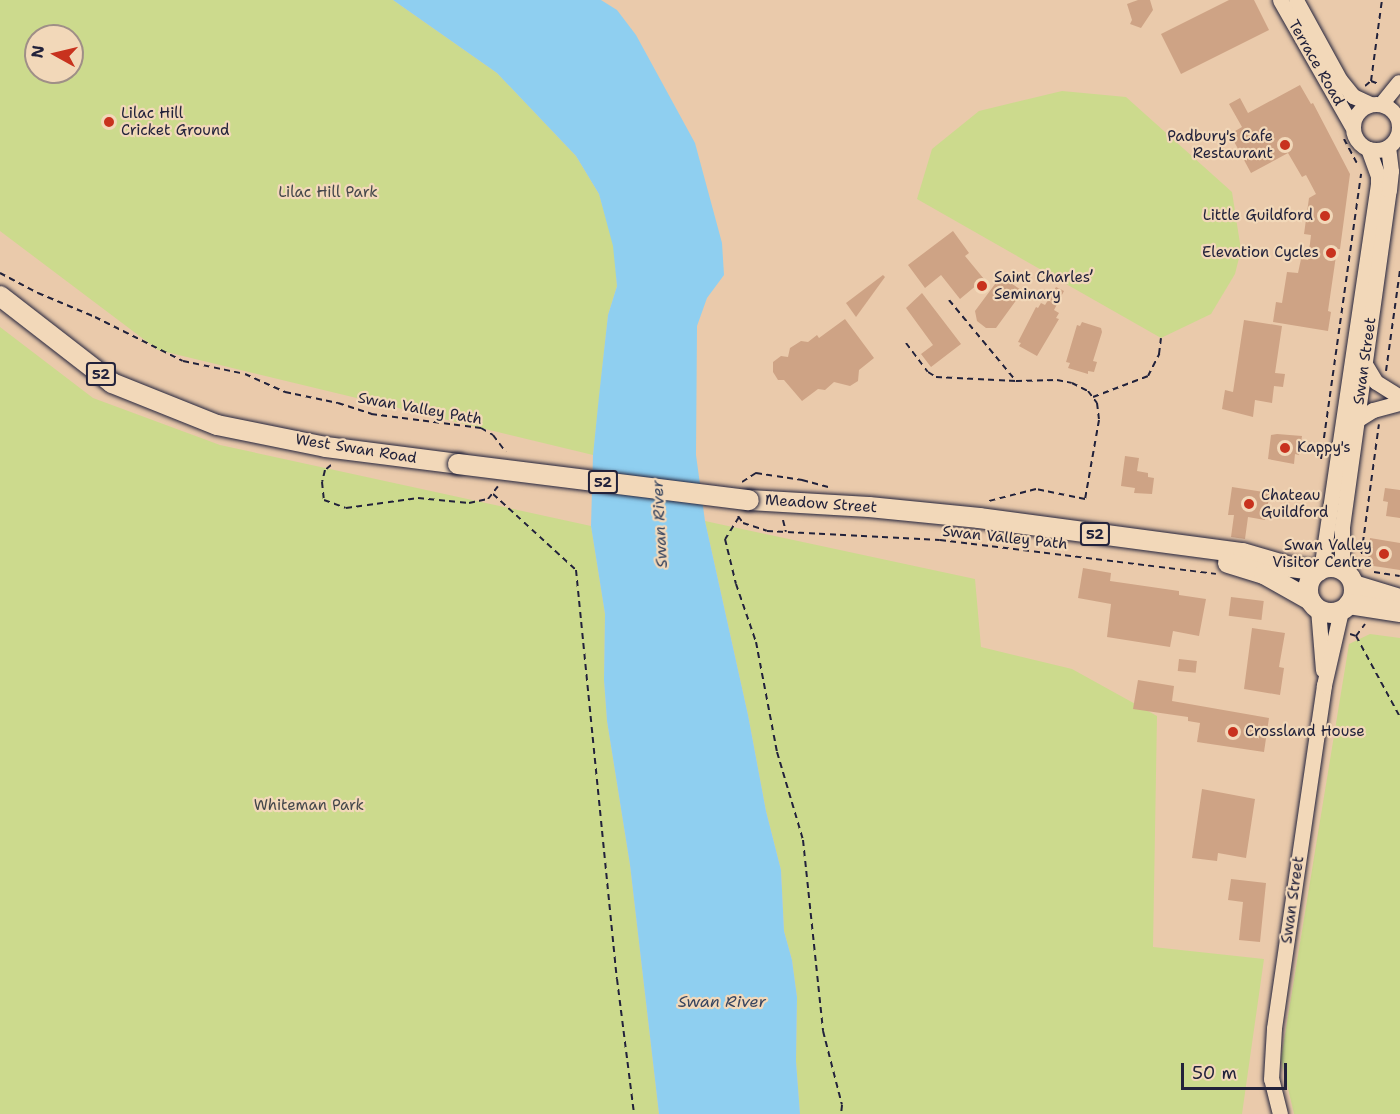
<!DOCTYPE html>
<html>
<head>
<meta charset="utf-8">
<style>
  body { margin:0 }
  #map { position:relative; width:1400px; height:1114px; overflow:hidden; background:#eacaab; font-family:"Shantell Sans",sans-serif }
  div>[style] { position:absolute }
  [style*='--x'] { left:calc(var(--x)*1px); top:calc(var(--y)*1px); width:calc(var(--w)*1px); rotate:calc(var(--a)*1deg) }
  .green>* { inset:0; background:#ccda8d }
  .water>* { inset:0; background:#8fcff0 }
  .building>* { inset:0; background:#cea385; transform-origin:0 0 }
  .path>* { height:2px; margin-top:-1px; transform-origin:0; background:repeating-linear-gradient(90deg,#22223b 0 6px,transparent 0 10.5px) }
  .roads { filter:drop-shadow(0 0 2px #22223b) drop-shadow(0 0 2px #22223b) }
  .minor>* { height:15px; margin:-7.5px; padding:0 7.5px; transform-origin:7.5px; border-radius:7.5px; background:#f2d8b9 }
  .minor>.ring { margin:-7.5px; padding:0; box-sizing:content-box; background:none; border:15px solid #f2d8b9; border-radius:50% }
  .major>* { height:20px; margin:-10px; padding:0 10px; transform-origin:10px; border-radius:10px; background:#f2d8b9 }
  .major>.ring { margin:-10px; padding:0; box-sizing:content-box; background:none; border:20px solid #f2d8b9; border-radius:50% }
  .bridges { filter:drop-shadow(0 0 2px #22223b) drop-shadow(0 0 2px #22223b) }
  .major-bridge>* { height:20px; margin:-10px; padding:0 10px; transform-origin:10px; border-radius:10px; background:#f2d8b9 }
  .dots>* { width:16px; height:16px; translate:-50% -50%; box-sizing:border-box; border:3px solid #f2d8b9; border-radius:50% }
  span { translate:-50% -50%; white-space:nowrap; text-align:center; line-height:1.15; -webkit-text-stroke:4.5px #f2d8b9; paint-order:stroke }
  .shield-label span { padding:2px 4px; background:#f2d8b9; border:2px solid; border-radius:4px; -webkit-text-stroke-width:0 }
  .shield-label { font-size:14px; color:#22223b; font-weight:700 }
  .street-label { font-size:15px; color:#22223b }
  .poi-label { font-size:15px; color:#22223b }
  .left { translate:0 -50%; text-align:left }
  .right { translate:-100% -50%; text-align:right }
  .park-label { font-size:15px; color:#44474b }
  .water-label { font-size:16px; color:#38455f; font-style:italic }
  .north { position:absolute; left:24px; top:24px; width:60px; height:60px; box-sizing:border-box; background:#f2d8b9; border:2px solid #9f8f87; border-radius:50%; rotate:278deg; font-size:16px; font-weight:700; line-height:24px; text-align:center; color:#22223b }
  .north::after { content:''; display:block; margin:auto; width:21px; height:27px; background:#c8321e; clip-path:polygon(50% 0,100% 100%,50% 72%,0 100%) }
  .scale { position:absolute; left:1181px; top:1063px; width:106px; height:27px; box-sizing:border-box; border:3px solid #22223b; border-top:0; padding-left:8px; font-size:18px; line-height:21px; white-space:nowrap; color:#22223b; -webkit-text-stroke:4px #f2d8b9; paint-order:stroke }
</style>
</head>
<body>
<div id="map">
  <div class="green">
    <i style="clip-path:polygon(evenodd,0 0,393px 0,497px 73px,576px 156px,599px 194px,614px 246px,617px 286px,608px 315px,593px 455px,158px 350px,0 231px,0 0,36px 36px,72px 36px,72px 72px,36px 72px,36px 36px)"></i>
    <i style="clip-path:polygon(1062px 91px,1126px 97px,1232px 192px,1241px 250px,1235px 274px,1211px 314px,1161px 338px,917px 199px,932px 149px,979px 111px)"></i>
    <i style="clip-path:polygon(0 327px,93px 398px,220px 445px,591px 526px,605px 614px,604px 680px,607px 721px,630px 865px,659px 1114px,0 1114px)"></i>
    <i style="clip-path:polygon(705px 521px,975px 579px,981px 647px,1072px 669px,1157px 716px,1153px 947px,1264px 959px,1242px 1114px,800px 1114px,796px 1061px,797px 997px,792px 960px,784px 931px,781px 870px,766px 811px,748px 715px)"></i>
    <i style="clip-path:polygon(1370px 634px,1400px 638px,1400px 1114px,1294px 1114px,1281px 1059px,1349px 644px)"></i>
  </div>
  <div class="water">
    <i style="clip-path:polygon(393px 0,601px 0,617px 10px,636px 35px,695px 143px,722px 243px,724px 275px,707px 298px,697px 326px,696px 455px,705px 521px,748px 715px,766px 811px,781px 870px,784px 931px,792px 960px,797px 997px,796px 1061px,800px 1114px,659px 1114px,630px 865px,607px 721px,604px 680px,605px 614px,591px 526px,593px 455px,599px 396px,608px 315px,617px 286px,613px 246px,599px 194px,576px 156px,497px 73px)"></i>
  </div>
  <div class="building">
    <i style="clip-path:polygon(1138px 0,1150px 0,1153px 10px,1141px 28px,1130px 24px,1132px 20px,1127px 4px)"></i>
    <i style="clip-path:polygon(1229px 0,1254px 0,1269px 30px,1181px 74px,1161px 34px)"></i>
    <i style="clip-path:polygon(1300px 85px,1311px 104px,1313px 103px,1350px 174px,1340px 249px,1337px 249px,1328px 311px,1331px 312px,1328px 331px,1273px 322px,1276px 302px,1282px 303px,1287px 272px,1298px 273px,1301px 259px,1308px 260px,1311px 235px,1304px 234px,1309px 198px,1316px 194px,1306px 175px,1302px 177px,1288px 153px,1251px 173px,1230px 134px,1242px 127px,1229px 104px,1240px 98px,1248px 113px)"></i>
    <i style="clip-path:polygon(953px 231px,969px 253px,965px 256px,984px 279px,960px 299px,941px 275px,925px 288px,908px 265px)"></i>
    <i style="clip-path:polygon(883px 275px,885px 277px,856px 317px,846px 303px)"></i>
    <i style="clip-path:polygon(1004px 278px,1021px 290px,1020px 295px,996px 328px,986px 328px,977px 321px,975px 311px,998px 280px,1001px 282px)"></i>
    <i style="clip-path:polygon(1056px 287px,1064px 291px,1054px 310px,1059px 313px,1056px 318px,1059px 319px,1037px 356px,1019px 346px,1021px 343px,1018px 342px,1036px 307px,1038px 308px,1041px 303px,1045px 305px)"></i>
    <i style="clip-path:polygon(922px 293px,961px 344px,931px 367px,921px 354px,933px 345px,906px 308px)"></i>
    <i style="clip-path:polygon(845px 319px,874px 358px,859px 370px,858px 381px,850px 386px,834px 382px,825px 390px,818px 389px,802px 401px,784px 380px,778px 380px,773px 372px,773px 362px,781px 356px,788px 357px,790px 348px,801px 341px,808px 342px,817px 335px,819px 338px)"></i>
    <i style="clip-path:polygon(1244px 320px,1282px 326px,1275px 373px,1285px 374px,1283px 387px,1274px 386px,1272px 403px,1255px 400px,1253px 417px,1222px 409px,1225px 390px,1233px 392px)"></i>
    <i style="clip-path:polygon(1082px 322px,1101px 328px,1102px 332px,1093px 361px,1097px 362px,1094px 372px,1088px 371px,1088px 374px,1068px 368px,1070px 363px,1066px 362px,1077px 325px,1080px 326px)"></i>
    <i style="clip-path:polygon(1277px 434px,1302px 436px,1299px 455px,1295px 454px,1294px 464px,1268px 459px,1271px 435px)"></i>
    <i style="clip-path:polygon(1125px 456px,1139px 458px,1137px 471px,1148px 473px,1148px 477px,1154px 478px,1152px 494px,1134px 493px,1135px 488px,1121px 486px)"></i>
    <i style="clip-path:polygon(1232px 487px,1270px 493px,1265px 520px,1248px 517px,1245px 539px,1231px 537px,1234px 515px,1228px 515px)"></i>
    <i style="clip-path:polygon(1385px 488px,1400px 490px,1400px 518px,1386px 516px,1388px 502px,1383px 501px)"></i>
    <i style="clip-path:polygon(1370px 538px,1400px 543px,1400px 570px,1367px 565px)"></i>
    <i style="clip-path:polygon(1083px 568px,1111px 573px,1110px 581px,1179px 591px,1179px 595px,1206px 599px,1199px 636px,1173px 631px,1170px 647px,1107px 637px,1111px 604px,1078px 598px)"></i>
    <i style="left:1231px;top:597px;width:33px;height:19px;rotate:7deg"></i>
    <i style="clip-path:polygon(1252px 628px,1285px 633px,1279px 667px,1284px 668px,1280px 695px,1244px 689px)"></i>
    <i style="left:1179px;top:659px;width:18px;height:12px;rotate:6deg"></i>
    <i style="clip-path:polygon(1138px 680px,1174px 686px,1172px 701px,1269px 718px,1264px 752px,1197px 742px,1200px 723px,1188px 721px,1188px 717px,1133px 709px)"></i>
    <i style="clip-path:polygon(1202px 789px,1255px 799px,1246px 858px,1218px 853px,1217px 861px,1192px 858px)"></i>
    <i style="clip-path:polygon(1231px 879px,1266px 883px,1260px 942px,1239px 940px,1243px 902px,1228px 900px)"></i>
  </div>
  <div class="path">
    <i style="--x:1371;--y:81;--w:82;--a:-82.3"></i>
    <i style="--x:1365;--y:86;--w:8;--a:-40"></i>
    <i style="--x:1371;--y:81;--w:9;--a:21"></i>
    <i style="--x:1344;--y:139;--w:27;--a:62"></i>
    <i style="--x:0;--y:273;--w:43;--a:27.8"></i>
    <i style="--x:38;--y:293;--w:62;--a:22.8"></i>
    <i style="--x:95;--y:317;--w:98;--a:26.6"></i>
    <i style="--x:183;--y:361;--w:63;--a:11.8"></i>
    <i style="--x:245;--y:374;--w:44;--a:24.2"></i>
    <i style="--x:285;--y:392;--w:54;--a:11.7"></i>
    <i style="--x:338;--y:403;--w:35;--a:18"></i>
    <i style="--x:371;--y:414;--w:111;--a:7.3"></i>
    <i style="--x:481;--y:428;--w:14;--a:30"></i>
    <i style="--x:493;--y:435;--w:21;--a:53"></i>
    <i style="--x:949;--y:300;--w:105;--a:50.4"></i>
    <i style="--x:1016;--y:381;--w:41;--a:-1.4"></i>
    <i style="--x:1057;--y:380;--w:15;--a:11"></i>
    <i style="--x:1072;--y:383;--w:18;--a:27"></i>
    <i style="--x:1088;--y:391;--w:15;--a:53"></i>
    <i style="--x:1097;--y:403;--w:17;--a:83"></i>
    <i style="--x:1099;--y:420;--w:80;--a:100"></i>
    <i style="--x:1085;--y:499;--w:50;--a:-168.5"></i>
    <i style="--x:1036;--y:489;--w:49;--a:165.7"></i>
    <i style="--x:906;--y:343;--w:36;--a:53"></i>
    <i style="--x:928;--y:372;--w:9;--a:32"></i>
    <i style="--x:936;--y:377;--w:80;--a:2.9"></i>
    <i style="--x:1386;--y:371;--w:102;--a:-82.1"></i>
    <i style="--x:1093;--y:397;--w:59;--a:-20.9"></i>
    <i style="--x:1148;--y:376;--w:25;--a:-63"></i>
    <i style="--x:1159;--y:354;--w:16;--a:-83"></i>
    <i style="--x:1321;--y:459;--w:288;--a:-82"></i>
    <i style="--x:331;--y:465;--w:8;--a:140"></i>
    <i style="--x:325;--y:470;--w:12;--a:104"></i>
    <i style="--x:322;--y:482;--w:18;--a:84"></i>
    <i style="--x:324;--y:500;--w:23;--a:20"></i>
    <i style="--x:346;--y:508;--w:73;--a:-7.9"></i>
    <i style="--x:418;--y:498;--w:51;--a:5.6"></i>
    <i style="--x:469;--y:503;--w:19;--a:-12"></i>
    <i style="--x:488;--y:499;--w:16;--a:-52"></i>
    <i style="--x:742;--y:482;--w:17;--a:-33"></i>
    <i style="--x:756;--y:473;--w:47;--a:8.7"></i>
    <i style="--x:802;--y:480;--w:27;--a:15"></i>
    <i style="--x:493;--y:494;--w:113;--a:42.5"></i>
    <i style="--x:576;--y:570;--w:411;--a:84.3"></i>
    <i style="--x:617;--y:979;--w:136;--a:82.8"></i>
    <i style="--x:738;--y:516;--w:9;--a:54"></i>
    <i style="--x:743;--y:523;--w:25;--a:18"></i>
    <i style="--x:767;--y:531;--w:173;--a:3"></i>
    <i style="--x:940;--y:540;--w:278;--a:7"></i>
    <i style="--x:739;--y:517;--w:26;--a:122"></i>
    <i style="--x:725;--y:539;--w:46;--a:76.3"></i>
    <i style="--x:736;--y:584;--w:61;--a:71"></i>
    <i style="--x:756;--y:642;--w:112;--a:79.2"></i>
    <i style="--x:777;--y:752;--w:92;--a:73.5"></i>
    <i style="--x:803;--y:840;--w:192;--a:84"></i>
    <i style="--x:823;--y:1031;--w:76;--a:75.6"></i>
    <i style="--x:842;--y:1105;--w:9;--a:96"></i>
    <i style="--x:783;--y:520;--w:12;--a:76"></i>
    <i style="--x:1288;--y:548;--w:18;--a:6"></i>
    <i style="--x:1360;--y:564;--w:141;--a:-82.3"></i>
    <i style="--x:1374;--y:572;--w:26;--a:9"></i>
    <i style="--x:1350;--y:634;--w:6;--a:18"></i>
    <i style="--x:1356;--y:636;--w:15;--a:-53"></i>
    <i style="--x:1356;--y:636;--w:92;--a:61.5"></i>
  </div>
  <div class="roads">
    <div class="minor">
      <i style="--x:1280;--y:0;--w:145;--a:60.3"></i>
      <i style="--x:1296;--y:0;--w:91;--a:61.2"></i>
      <i style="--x:1340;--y:80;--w:21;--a:51"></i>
      <i style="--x:1353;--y:96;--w:19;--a:25"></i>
      <i class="ring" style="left:1353px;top:104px;width:31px;height:31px"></i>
      <i style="--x:1381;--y:104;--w:28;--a:-51"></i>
      <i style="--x:1365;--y:364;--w:21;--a:59"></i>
      <i style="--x:1376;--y:382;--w:28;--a:32"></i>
      <i style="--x:1357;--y:420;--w:19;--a:-32"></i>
      <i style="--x:1373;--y:410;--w:28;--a:-15"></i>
      <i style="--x:1321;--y:570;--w:390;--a:-81.6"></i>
      <i style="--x:1378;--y:184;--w:8;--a:-90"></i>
      <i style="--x:1378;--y:176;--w:29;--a:-110"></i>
      <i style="--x:1347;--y:574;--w:18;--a:-106"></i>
      <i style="--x:1342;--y:557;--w:30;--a:-90"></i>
      <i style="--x:1342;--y:527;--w:340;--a:-82.1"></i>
      <i style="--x:1389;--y:190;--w:19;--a:-84"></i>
      <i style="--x:1391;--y:171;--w:24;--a:-97"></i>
      <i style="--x:1318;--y:609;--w:61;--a:85.3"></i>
      <i style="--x:1280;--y:1114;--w:36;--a:-104"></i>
      <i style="--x:1271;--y:1079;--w:51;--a:-86.6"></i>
      <i style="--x:1274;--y:1028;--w:347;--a:-81.7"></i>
      <i style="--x:1324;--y:685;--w:76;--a:-77.1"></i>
    </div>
    <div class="major">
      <i style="--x:0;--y:296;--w:142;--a:37.8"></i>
      <i style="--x:112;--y:383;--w:113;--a:21.8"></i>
      <i style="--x:217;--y:425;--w:111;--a:11.4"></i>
      <i style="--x:326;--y:447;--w:133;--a:7.3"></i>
      <i style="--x:749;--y:500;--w:120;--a:3.3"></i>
      <i style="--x:869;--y:507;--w:111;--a:5.7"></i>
      <i style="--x:979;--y:518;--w:266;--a:7.6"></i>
      <i style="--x:1243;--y:553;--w:50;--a:16.3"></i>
      <i style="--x:1291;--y:567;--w:28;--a:8"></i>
      <i style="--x:1228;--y:563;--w:38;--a:17"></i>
      <i style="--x:1264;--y:574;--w:53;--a:29.5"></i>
      <i class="ring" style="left:1308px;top:567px;width:26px;height:26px"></i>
      <i style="--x:1354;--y:585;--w:48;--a:16.9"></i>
      <i style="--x:1349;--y:604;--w:52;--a:8.9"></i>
    </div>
  </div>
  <div class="bridges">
    <div class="major-bridge">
      <i style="--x:458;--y:464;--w:293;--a:7.1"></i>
    </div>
  </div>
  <div class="dots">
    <i style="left:109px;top:122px;background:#c8321e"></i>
    <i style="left:1285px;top:145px;background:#c8321e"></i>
    <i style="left:1325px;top:216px;background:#c8321e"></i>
    <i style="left:1331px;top:253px;background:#c8321e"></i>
    <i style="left:982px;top:286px;background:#c8321e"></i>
    <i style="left:1285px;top:448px;background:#c8321e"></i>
    <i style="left:1249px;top:504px;background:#c8321e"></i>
    <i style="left:1384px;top:554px;background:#c8321e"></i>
    <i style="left:1233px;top:732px;background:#c8321e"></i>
  </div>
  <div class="shield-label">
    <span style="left:101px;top:374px">52</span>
    <span style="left:603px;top:482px">52</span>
    <span style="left:1095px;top:534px">52</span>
  </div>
  <div class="street-label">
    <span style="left:1316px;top:63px;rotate:60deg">Terrace Road</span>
    <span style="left:1365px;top:361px;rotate:-82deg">Swan Street</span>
    <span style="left:420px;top:409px;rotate:10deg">Swan Valley Path</span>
    <span style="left:356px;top:449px;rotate:9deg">West Swan Road</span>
    <span style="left:821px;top:504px;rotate:4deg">Meadow Street</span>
    <span style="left:1005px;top:538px;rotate:6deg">Swan Valley Path</span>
    <span style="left:1293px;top:900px;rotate:-82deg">Swan Street</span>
  </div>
  <div class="poi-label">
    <span class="left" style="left:121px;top:122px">Lilac Hill<br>Cricket Ground</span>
    <span class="right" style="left:1273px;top:145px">Padbury's Cafe<br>Restaurant</span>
    <span class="right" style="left:1313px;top:216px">Little Guildford</span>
    <span class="right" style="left:1319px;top:253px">Elevation Cycles</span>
    <span class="left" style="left:994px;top:286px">Saint Charles’<br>Seminary</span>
    <span class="left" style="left:1297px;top:448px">Kappy's</span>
    <span class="left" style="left:1261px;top:504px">Chateau<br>Guildford</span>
    <span class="right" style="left:1372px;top:554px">Swan Valley<br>Visitor Centre</span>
    <span class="left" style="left:1245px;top:732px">Crossland House</span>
  </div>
  <div class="park-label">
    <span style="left:328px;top:193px">Lilac Hill Park</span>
    <span style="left:309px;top:806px">Whiteman Park</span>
  </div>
  <div class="water-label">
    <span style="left:660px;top:524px;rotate:-93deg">Swan River</span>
    <span style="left:722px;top:1002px">Swan River</span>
  </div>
  <div class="north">N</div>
  <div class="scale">50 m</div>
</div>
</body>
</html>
